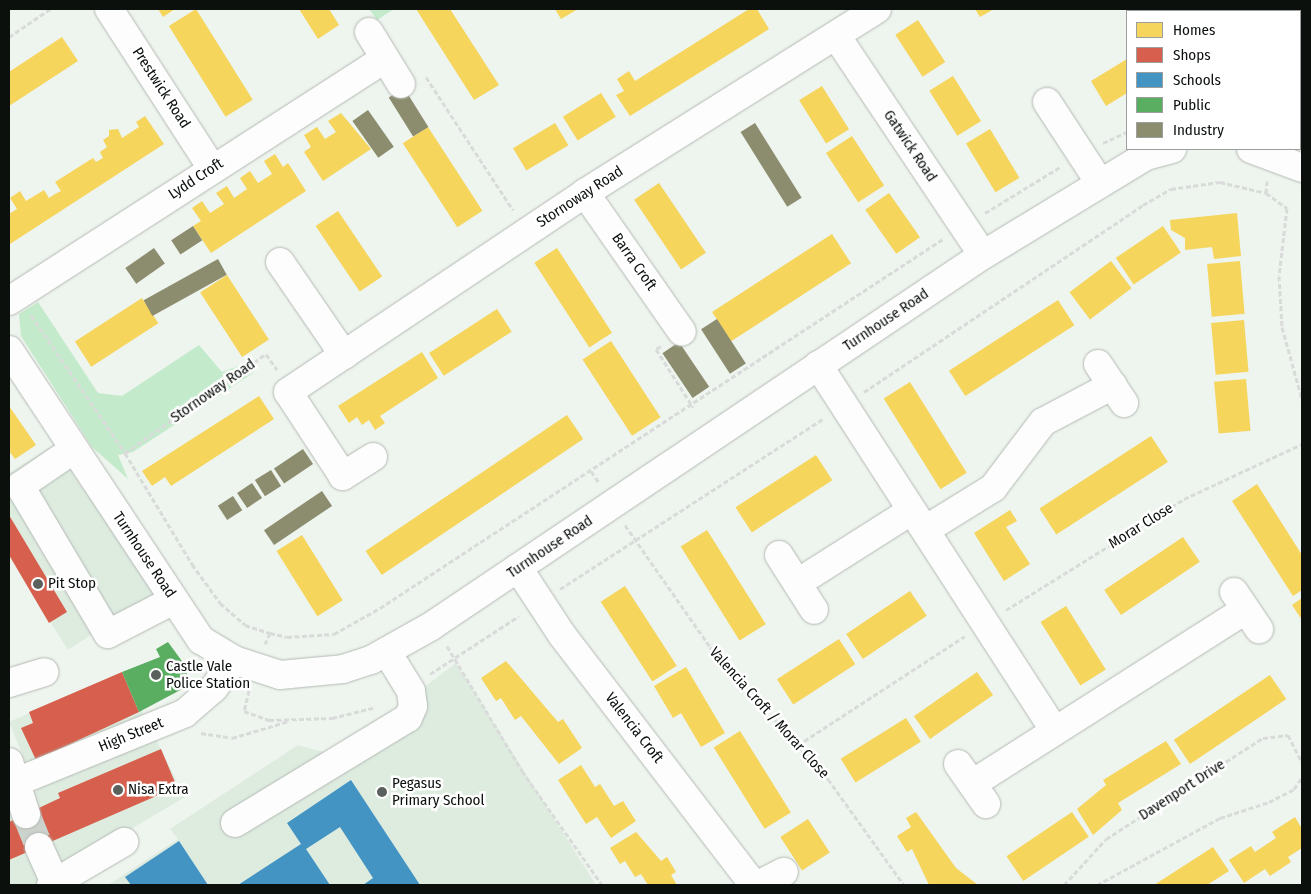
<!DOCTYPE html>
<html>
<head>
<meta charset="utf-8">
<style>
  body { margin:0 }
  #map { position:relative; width:1311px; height:894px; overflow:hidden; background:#eef4ee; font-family:"Fira Sans Condensed",sans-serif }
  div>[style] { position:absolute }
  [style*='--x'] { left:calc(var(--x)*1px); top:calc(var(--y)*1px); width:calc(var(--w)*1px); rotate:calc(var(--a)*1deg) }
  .built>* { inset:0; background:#deece0 }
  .green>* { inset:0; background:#c4eacc }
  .homes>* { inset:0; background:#f6d55c; transform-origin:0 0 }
  .shops>* { inset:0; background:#d6604d }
  .schools>* { inset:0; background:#4393c3 }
  .public>* { inset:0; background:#5aae61 }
  .industry>* { inset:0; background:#8c8c6e; transform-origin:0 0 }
  .minor-tunnel>* { height:28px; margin-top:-14px; transform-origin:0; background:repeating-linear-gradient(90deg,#ccd2cc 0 28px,transparent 0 42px) }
  .path>* { height:3px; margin-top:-1.5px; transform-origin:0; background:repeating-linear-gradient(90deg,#d9dbda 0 5px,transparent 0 7.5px) }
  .roads { filter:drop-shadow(0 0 1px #b4b9b4) drop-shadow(0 0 1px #b4b9b4) }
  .minor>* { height:28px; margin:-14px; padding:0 14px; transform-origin:14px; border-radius:14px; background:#fcfdfc }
  .dots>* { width:14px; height:14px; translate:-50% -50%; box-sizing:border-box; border:2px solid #fff; border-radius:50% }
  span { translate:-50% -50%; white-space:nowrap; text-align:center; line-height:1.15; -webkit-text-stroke:5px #fff; paint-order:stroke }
  .street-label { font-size:15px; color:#0b100c }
  .poi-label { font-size:15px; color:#0b100c }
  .left { translate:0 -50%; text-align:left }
  .frame { position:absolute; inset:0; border:10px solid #0b100c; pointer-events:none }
  .legend { position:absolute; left:1126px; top:10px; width:175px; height:140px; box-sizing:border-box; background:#fff; border:1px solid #9d9f9e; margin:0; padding:6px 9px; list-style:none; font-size:15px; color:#0b100c }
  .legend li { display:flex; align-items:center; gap:10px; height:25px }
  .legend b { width:25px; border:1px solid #9d9f9e }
</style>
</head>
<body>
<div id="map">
  <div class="built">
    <i style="clip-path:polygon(53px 446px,156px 592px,68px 650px,9px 555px,9px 473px)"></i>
    <i style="clip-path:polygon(456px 663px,596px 885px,108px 885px,178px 839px,170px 829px,298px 745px,335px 755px)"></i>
    <i style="clip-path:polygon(122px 672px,185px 797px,36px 885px,9px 885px,9px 802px,37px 791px,9px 722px)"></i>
  </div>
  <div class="green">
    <i style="clip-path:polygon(369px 9px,394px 9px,377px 20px)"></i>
    <i style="clip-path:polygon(38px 302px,98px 393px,122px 396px,199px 345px,222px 372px,247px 363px,253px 373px,133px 452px,118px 455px,128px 479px,92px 447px,21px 336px,19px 314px)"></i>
  </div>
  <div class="homes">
    <i style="clip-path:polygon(158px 9px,175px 9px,163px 17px)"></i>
    <i style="left:196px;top:9px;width:107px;height:32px;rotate:58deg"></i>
    <i style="clip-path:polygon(299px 9px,329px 9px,339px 25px,318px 39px)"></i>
    <i style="clip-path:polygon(416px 9px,450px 9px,499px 85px,474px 100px)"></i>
    <i style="clip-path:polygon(555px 9px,578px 9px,561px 19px)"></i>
    <i style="clip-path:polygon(749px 9px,757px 9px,769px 29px,630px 116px,616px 95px,624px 91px,617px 79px,629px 71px,635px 81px)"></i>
    <i style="clip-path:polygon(975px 9px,994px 9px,980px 17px)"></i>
    <i style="left:1245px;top:9px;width:43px;height:4px"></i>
    <i style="clip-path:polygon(1295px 9px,1302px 9px,1302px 19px,1300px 11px)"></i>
    <i style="left:918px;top:20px;width:50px;height:27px;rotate:57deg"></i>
    <i style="clip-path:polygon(62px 37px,78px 61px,9px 106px,9px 72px)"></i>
    <i style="clip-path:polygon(1127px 59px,1127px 93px,1106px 106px,1091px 81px)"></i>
    <i style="left:953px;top:76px;width:53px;height:28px;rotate:58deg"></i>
    <i style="left:822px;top:86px;width:51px;height:27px;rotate:58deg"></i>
    <i style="left:601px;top:93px;width:28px;height:45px;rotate:58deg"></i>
    <i style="clip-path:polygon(341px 113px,371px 149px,323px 181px,304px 152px,311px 147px,304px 135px,317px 127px,325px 139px,336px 132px,328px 121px)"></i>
    <i style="clip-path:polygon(145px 116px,164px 144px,10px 244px,9px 214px,17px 209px,10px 198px,20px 191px,26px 201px,44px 190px,49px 198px,55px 194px,61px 191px,55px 182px,93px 158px,96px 162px,103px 158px,100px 152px,107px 147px,103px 140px,109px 136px,109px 130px,118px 129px,122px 138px,139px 127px,136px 122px)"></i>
    <i style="left:555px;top:123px;width:26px;height:49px;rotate:59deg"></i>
    <i style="left:428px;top:127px;width:100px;height:30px;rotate:57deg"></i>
    <i style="left:990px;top:129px;width:57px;height:28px;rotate:59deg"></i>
    <i style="left:852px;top:136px;width:59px;height:31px;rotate:57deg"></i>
    <i style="clip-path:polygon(275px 154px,283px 167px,288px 163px,306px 191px,211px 253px,193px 226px,201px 221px,192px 208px,202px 201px,210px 213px,224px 204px,216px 193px,227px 186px,234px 198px,247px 189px,240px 178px,250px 171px,258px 183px,272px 174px,264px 161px)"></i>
    <i style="left:659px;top:183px;width:84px;height:30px;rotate:56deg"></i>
    <i style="left:889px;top:193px;width:54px;height:29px;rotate:55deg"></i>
    <i style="left:338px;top:211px;width:79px;height:27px;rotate:56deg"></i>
    <i style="clip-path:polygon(1237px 213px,1241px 256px,1214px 259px,1212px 247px,1185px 250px,1185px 238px,1171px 230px,1170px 220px)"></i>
    <i style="left:1163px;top:226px;width:32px;height:57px;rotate:56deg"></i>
    <i style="left:832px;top:234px;width:35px;height:143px;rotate:57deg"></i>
    <i style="left:557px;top:248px;width:101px;height:27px;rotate:57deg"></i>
    <i style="left:1111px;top:261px;width:34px;height:52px;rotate:53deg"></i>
    <i style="left:1240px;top:261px;width:53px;height:33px;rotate:85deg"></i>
    <i style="left:227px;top:275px;width:77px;height:32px;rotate:57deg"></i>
    <i style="left:142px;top:298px;width:30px;height:80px;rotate:57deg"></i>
    <i style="left:1058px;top:300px;width:30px;height:130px;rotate:57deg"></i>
    <i style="left:497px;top:309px;width:27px;height:81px;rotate:57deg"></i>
    <i style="left:1244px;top:320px;width:52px;height:33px;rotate:85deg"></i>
    <i style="left:611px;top:341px;width:91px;height:34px;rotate:57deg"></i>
    <i style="clip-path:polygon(422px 352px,438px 378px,380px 416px,385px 423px,375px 430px,369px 420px,362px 425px,357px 417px,349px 423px,338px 406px)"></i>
    <i style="left:1246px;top:379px;width:52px;height:32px;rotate:85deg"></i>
    <i style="left:910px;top:382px;width:107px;height:31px;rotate:58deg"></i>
    <i style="clip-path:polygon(259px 396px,274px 419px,171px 486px,165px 477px,152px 486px,142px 471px)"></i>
    <i style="clip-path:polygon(9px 406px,36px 445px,15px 459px,9px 451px)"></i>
    <i style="left:567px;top:415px;width:29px;height:243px;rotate:56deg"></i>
    <i style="left:1151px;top:436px;width:31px;height:133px;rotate:57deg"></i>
    <i style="left:816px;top:455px;width:30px;height:96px;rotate:57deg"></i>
    <i style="clip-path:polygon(1257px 484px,1302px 555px,1302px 590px,1293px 596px,1232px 501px)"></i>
    <i style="clip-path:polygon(1010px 510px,1017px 521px,1006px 527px,1030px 564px,1004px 581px,974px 533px)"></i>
    <i style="left:707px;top:530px;width:111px;height:31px;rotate:58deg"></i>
    <i style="left:302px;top:535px;width:77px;height:30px;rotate:58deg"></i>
    <i style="left:1183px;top:537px;width:30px;height:95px;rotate:56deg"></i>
    <i style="left:625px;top:586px;width:95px;height:29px;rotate:57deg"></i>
    <i style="left:910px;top:591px;width:30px;height:77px;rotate:56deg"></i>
    <i style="clip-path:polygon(1302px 598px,1302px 620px,1292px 605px)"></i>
    <i style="left:1066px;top:606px;width:75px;height:30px;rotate:58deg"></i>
    <i style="left:839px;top:639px;width:30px;height:74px;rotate:57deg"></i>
    <i style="clip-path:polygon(506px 661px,558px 722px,563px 719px,582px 748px,559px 764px,521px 716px,515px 720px,501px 698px,496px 701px,481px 678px)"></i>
    <i style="clip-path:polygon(686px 667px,725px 733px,701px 747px,681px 713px,673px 718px,654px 686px)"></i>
    <i style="left:977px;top:672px;width:28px;height:77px;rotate:55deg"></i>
    <i style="left:1270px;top:675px;width:29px;height:116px;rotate:56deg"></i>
    <i style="left:906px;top:718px;width:28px;height:77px;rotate:58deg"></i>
    <i style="left:740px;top:731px;width:96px;height:31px;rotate:58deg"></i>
    <i style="clip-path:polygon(1166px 741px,1181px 764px,1118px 803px,1122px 810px,1093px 835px,1077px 809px,1106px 785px,1103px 780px)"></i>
    <i style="clip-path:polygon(581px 765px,595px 787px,600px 784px,614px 806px,623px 801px,636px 821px,611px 838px,597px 817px,586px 824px,558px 780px)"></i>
    <i style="clip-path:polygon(916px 812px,956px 868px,978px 885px,929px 885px,912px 849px,907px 852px,897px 836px,911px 827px,906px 818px)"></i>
    <i style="left:1072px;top:812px;width:30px;height:79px;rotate:56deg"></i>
    <i style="clip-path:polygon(1295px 817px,1302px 829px,1302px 848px,1288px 857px,1291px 862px,1270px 876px,1265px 869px,1244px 883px,1229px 860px,1251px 846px,1255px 852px,1276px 838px,1272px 832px)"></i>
    <i style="left:808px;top:819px;width:40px;height:33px;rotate:57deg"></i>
    <i style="clip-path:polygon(636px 832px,661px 861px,667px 857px,676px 872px,671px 875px,677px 885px,648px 885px,641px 874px,635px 877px,625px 861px,620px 864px,610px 848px)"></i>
    <i style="clip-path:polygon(1213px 847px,1229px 871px,1207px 885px,1154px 885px)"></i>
  </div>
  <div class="shops">
    <i style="clip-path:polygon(9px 515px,67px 612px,49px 623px,9px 555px)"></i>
    <i style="clip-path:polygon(122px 672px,139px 712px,36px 760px,21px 728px,33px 723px,29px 712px)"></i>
    <i style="clip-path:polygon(161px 749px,177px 787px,9px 860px,9px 822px,60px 798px,58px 793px)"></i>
  </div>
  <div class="schools">
    <i style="clip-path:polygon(351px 780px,420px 885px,363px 885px,373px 878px,340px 827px,306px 849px,330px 885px,238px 885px,301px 844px,287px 823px)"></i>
    <i style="clip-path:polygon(179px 841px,208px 885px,131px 885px,125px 877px)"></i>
  </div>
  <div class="public">
    <i style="clip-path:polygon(168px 642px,187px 668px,186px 687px,139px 712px,122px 672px,160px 657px,156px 649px)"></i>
  </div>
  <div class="industry">
    <i style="left:404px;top:88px;width:46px;height:18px;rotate:58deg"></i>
    <i style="left:368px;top:110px;width:45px;height:19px;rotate:55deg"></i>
    <i style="left:755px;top:123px;width:88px;height:17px;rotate:58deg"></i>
    <i style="left:193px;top:226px;width:17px;height:26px;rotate:57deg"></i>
    <i style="left:154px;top:248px;width:19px;height:35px;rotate:55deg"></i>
    <i style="left:218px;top:259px;width:18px;height:85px;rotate:61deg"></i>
    <i style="left:717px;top:319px;width:53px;height:19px;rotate:57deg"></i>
    <i style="left:679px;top:342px;width:54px;height:20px;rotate:56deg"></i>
    <i style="left:303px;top:449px;width:18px;height:35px;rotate:56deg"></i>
    <i style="left:271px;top:470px;width:19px;height:19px;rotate:58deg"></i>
    <i style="left:252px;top:483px;width:18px;height:18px;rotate:56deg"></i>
    <i style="left:322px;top:491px;width:18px;height:70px;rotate:56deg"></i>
    <i style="left:233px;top:496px;width:17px;height:18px;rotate:57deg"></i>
  </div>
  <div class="minor-tunnel">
    <i style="--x:26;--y:814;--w:35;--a:68"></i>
  </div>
  <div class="path">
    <i style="--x:9;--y:37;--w:50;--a:-34.3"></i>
    <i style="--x:1300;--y:70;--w:2;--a:-27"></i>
    <i style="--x:426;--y:77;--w:159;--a:56.8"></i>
    <i style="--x:1300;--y:125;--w:4;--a:-63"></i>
    <i style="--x:1103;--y:143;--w:26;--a:-25"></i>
    <i style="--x:1266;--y:193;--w:12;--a:-85"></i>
    <i style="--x:985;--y:213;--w:88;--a:-31.5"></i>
    <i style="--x:31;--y:315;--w:167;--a:55.7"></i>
    <i style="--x:125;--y:453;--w:130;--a:58.9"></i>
    <i style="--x:192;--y:564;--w:48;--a:54.3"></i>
    <i style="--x:220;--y:603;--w:33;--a:41"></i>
    <i style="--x:245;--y:625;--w:26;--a:18"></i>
    <i style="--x:270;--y:633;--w:12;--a:114"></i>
    <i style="--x:661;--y:346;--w:6;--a:149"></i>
    <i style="--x:656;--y:349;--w:69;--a:57.5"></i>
    <i style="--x:864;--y:392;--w:336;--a:-33.8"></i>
    <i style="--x:1143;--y:205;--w:32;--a:-30"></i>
    <i style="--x:1171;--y:189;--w:49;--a:-8.1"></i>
    <i style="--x:1220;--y:182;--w:47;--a:13.4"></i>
    <i style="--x:1266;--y:193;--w:26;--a:36"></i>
    <i style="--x:1287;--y:208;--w:68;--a:96.7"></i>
    <i style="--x:1279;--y:276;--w:51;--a:86.6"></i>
    <i style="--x:1282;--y:327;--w:75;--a:74.5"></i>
    <i style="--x:125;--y:453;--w:172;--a:-35.1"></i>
    <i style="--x:266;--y:354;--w:19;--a:55"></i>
    <i style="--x:591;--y:471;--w:14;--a:56"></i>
    <i style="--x:625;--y:525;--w:149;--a:55.1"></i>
    <i style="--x:710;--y:647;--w:177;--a:48.2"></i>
    <i style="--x:828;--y:779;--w:130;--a:54.4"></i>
    <i style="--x:560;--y:589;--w:313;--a:-32.9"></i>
    <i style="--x:1006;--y:610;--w:210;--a:-31.9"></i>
    <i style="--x:1184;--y:499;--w:130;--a:-25"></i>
    <i style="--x:270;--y:633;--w:17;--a:13"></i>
    <i style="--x:287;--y:637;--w:47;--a:-3.7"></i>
    <i style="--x:334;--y:634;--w:53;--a:-29.5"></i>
    <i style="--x:380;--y:608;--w:673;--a:-33.24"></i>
    <i style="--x:447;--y:646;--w:146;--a:59"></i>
    <i style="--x:522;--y:771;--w:139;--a:54.9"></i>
    <i style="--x:430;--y:674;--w:106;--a:-33.1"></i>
    <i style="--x:249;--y:690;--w:22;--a:103"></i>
    <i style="--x:244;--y:711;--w:27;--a:20"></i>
    <i style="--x:269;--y:720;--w:63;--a:-1.8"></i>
    <i style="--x:332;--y:718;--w:45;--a:-14"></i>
    <i style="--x:201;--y:733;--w:31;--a:9"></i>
    <i style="--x:232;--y:738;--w:59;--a:-16.6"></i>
    <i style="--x:798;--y:745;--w:199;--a:-33.1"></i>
    <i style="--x:1064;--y:885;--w:62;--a:-47.6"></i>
    <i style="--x:1106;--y:839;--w:187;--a:-32.8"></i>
    <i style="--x:1263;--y:738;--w:25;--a:-7"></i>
    <i style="--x:1288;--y:735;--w:31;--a:63"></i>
    <i style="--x:1097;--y:885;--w:140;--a:-28.6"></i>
    <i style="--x:1220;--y:818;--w:52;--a:-18.1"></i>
    <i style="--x:1269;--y:802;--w:28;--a:-27"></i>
    <i style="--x:1294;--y:789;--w:14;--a:-56"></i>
  </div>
  <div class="roads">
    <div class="minor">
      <i style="--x:109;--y:9;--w:189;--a:57.1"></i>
      <i style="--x:369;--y:32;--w:61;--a:58.4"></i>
      <i style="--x:837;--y:37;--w:262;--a:56.2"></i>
      <i style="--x:1047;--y:102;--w:97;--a:56.8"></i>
      <i style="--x:1251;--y:149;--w:54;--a:20.4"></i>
      <i style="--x:585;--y:193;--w:169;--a:55.1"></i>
      <i style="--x:280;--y:262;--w:113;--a:55.5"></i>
      <i style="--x:9;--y:301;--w:447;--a:-32.8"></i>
      <i style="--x:9;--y:350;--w:348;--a:56.5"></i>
      <i style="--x:201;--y:640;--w:39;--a:31"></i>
      <i style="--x:234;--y:660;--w:48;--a:18.1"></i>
      <i style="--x:280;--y:675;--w:63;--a:-5.4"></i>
      <i style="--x:343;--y:669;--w:29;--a:-18"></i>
      <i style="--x:371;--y:660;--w:68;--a:-29.2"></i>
      <i style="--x:430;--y:627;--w:666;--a:-33.93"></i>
      <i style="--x:983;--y:255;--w:191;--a:-31.3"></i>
      <i style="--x:1146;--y:156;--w:27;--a:-15"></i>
      <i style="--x:1098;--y:364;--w:47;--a:56.3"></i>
      <i style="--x:818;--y:365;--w:432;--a:57.1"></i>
      <i style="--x:73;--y:450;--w:64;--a:145.8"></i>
      <i style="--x:20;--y:486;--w:172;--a:59.3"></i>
      <i style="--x:108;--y:634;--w:74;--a:-27.3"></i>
      <i style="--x:373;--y:457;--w:36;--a:148"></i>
      <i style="--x:343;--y:476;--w:100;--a:-123.2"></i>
      <i style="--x:288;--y:392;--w:358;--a:-33.8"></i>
      <i style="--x:585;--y:193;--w:345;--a:-32.2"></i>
      <i style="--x:925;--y:530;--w:80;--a:-31.7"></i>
      <i style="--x:993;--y:488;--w:83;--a:-52.9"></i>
      <i style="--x:1043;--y:422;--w:79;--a:-27.9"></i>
      <i style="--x:779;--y:555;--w:65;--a:57.5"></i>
      <i style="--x:518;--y:568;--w:80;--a:56.7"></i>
      <i style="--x:562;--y:635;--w:315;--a:52.5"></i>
      <i style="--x:799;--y:582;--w:133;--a:-32.4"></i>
      <i style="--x:1234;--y:592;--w:45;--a:56"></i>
      <i style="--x:9;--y:683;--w:37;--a:-17"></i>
      <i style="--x:9;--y:762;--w:55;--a:71.9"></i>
      <i style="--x:958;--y:764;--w:49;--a:55"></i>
      <i style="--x:972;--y:784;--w:324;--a:-32.5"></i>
      <i style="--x:9;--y:785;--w:190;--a:-22.2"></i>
      <i style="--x:185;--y:713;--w:38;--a:-41"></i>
      <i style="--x:214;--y:688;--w:34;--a:-54"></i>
      <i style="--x:235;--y:823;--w:202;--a:-31.3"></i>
      <i style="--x:408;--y:718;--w:13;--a:-67"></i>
      <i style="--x:413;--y:706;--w:15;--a:-98"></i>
      <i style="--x:411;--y:691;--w:46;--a:-121.6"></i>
      <i style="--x:39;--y:847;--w:39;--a:66"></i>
      <i style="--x:51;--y:885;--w:85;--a:-30.5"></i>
      <i style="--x:758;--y:885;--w:29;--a:-27"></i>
    </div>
  </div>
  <div class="dots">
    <i style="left:38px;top:584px;background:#5a605b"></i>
    <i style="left:156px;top:675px;background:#5a605b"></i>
    <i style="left:118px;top:790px;background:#5a605b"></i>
    <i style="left:382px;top:792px;background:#5a605b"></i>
  </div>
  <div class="street-label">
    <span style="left:161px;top:88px;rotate:57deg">Prestwick Road</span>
    <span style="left:910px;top:146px;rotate:56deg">Gatwick Road</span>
    <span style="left:196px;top:179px;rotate:-33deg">Lydd Croft</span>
    <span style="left:580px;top:197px;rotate:-33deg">Stornoway Road</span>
    <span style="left:634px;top:262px;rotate:55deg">Barra Croft</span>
    <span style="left:886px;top:320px;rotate:-34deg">Turnhouse Road</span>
    <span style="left:213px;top:391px;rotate:-35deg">Stornoway Road</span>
    <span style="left:1141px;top:526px;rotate:-32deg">Morar Close</span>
    <span style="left:550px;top:547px;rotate:-34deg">Turnhouse Road</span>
    <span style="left:144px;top:555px;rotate:56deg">Turnhouse Road</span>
    <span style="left:769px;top:713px;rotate:48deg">Valencia Croft / Morar Close</span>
    <span style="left:634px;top:728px;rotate:52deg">Valencia Croft</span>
    <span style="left:131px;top:735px;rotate:-22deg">High Street</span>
    <span style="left:1182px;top:790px;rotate:-33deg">Davenport Drive</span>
  </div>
  <div class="poi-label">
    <span class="left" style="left:48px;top:584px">Pit Stop</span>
    <span class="left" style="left:166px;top:675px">Castle Vale<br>Police Station</span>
    <span class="left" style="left:392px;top:792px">Pegasus<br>Primary School</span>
    <span class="left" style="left:128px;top:790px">Nisa Extra</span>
  </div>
  <div class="frame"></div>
  <ul class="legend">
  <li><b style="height:14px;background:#f6d55c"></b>Homes</li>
  <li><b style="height:14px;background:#d6604d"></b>Shops</li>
  <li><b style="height:14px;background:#4393c3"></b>Schools</li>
  <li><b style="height:14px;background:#5aae61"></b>Public</li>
  <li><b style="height:14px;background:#8c8c6e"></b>Industry</li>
  </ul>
</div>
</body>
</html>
